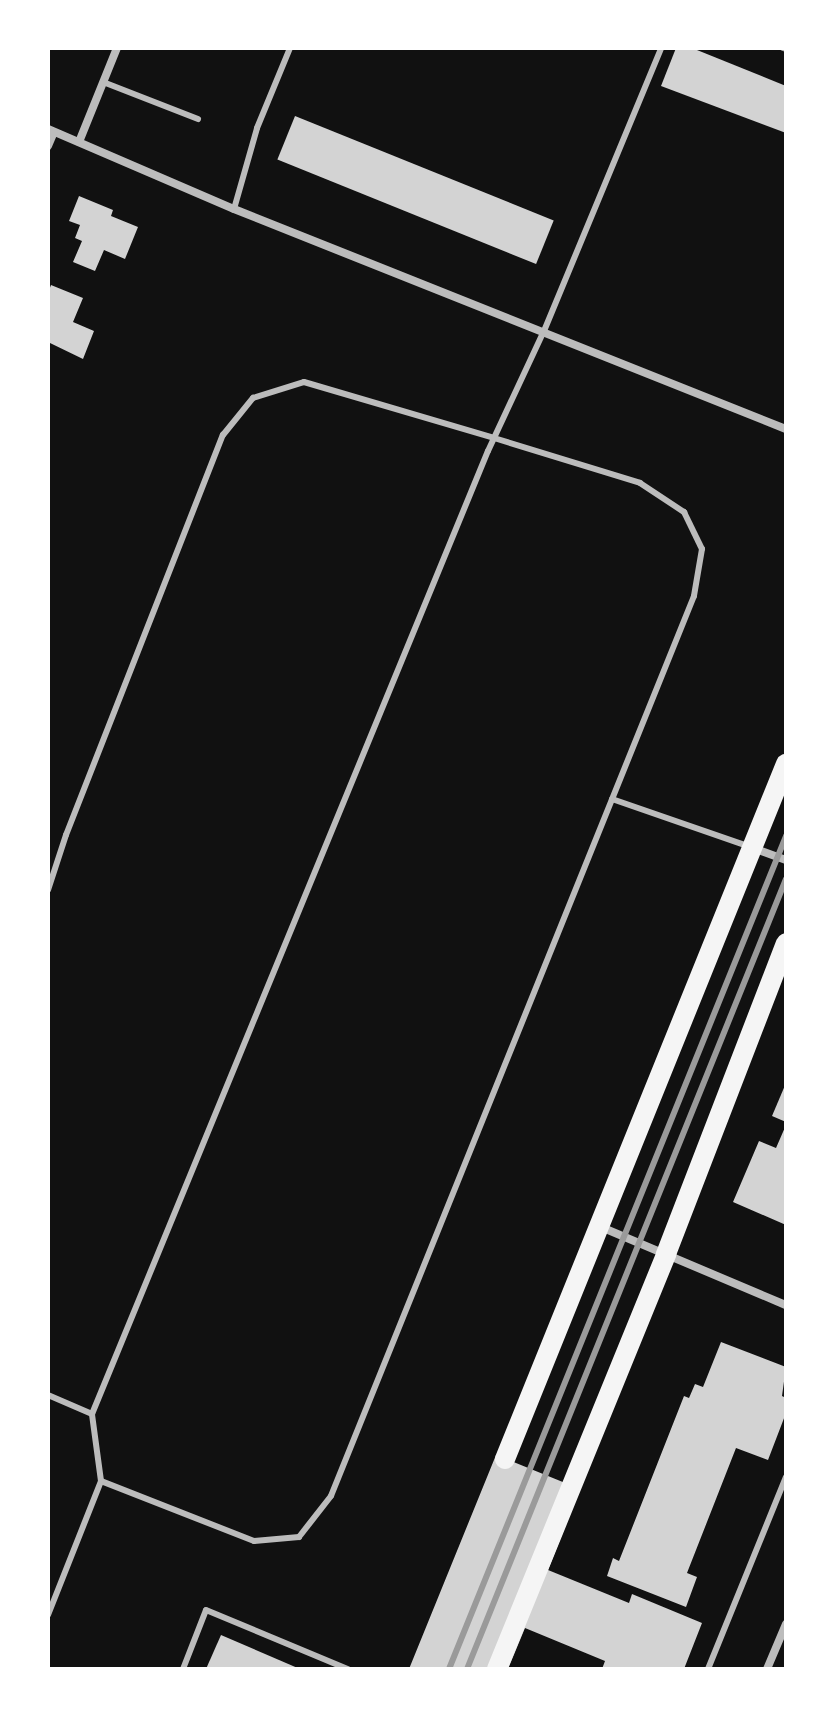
<!DOCTYPE html>
<html>
<head>
<meta charset="utf-8">
<style>
  body { margin:0 }
  #map { position:relative; width:834px; height:1717px; overflow:hidden; background:#111; font-family:Cabin,sans-serif }
  div>[style] { position:absolute }
  [style*='--x'] { left:calc(var(--x)*1px); top:calc(var(--y)*1px); width:calc(var(--w)*1px); rotate:calc(var(--a)*1deg) }
  .building>* { inset:0; background:#d3d3d3; transform-origin:0 0 }
  .service>* { height:6px; margin:-3px; padding:0 3px; transform-origin:3px; border-radius:3px; background:#bcbcbc }
  .minor>* { height:8px; margin:-4px; padding:0 4px; transform-origin:4px; border-radius:4px; background:#bcbcbc }
  .primary>* { height:20px; margin:-10px; padding:0 10px; transform-origin:10px; border-radius:10px; background:#f5f5f5 }
  .rail>* { height:6px; margin:-3px; padding:0 3px; transform-origin:3px; border-radius:3px; background:#9a9a9a }
  span { translate:-50% -50%; white-space:nowrap; text-align:center; line-height:1.15; -webkit-text-stroke:6px #fff; paint-order:stroke }
  .frame { position:absolute; inset:0; border:50px solid #fff; pointer-events:none }
</style>
</head>
<body>
<div id="map">
  <div class="building">
    <i style="clip-path:polygon(676px 48px,692px 48px,786px 86px,786px 133px,661px 86px)"></i>
    <i style="left:295px;top:116px;width:279px;height:47px;rotate:22deg"></i>
    <i style="clip-path:polygon(79px 196px,113px 210px,111px 216px,138px 227px,125px 259px,104px 250px,95px 271px,73px 262px,82px 241px,75px 238px,80px 225px,69px 221px)"></i>
    <i style="clip-path:polygon(51px 285px,83px 298px,73px 322px,94px 331px,83px 359px,50px 343px,48px 349px,48px 293px)"></i>
    <i style="clip-path:polygon(786px 1083px,786px 1122px,772px 1116px)"></i>
    <i style="clip-path:polygon(786px 1125px,786px 1225px,733px 1202px,759px 1141px,776px 1148px)"></i>
    <i style="clip-path:polygon(721px 1342px,786px 1367px,782px 1396px,786px 1398px,786px 1413px,768px 1460px,736px 1448px,687px 1573px,697px 1577px,686px 1607px,607px 1576px,613px 1558px,619px 1561px,684px 1396px,689px 1398px,695px 1384px,703px 1387px)"></i>
    <i style="clip-path:polygon(496px 1455px,580px 1489px,548px 1570px,629px 1603px,632px 1594px,702px 1623px,684px 1669px,602px 1669px,605px 1661px,525px 1628px,508px 1669px,409px 1669px)"></i>
    <i style="clip-path:polygon(221px 1635px,300px 1669px,206px 1669px)"></i>
  </div>
  <div class="service">
    <i style="--x:783;--y:48;--w:3;--a:18"></i>
    <i style="--x:103;--y:82;--w:102;--a:21.3"></i>
    <i style="--x:234;--y:209;--w:84;--a:-74.1"></i>
    <i style="--x:257;--y:128;--w:87;--a:-67.6"></i>
    <i style="--x:612;--y:799;--w:144;--a:19.1"></i>
    <i style="--x:48;--y:890;--w:58;--a:-71.9"></i>
    <i style="--x:66;--y:835;--w:430;--a:-68.6"></i>
    <i style="--x:223;--y:435;--w:48;--a:-51"></i>
    <i style="--x:253;--y:398;--w:53;--a:-17.4"></i>
    <i style="--x:304;--y:382;--w:198;--a:16.4"></i>
    <i style="--x:494;--y:438;--w:153;--a:17.1"></i>
    <i style="--x:640;--y:483;--w:53;--a:33.4"></i>
    <i style="--x:684;--y:512;--w:41;--a:64.1"></i>
    <i style="--x:702;--y:549;--w:48;--a:99.7"></i>
    <i style="--x:694;--y:596;--w:970;--a:111.97"></i>
    <i style="--x:331;--y:1496;--w:52;--a:128"></i>
    <i style="--x:299;--y:1537;--w:45;--a:174.9"></i>
    <i style="--x:254;--y:1541;--w:164;--a:-158.6"></i>
    <i style="--x:101;--y:1481;--w:68;--a:-97.7"></i>
    <i style="--x:92;--y:1414;--w:1041;--a:-67.65"></i>
    <i style="--x:488;--y:451;--w:14;--a:-65"></i>
    <i style="--x:494;--y:438;--w:118;--a:-65"></i>
    <i style="--x:544;--y:331;--w:306;--a:-67.5"></i>
    <i style="--x:48;--y:1395;--w:48;--a:23.4"></i>
    <i style="--x:48;--y:1615;--w:144;--a:-68.4"></i>
    <i style="--x:183;--y:1669;--w:63;--a:-68.7"></i>
    <i style="--x:206;--y:1610;--w:154;--a:22.6"></i>
    <i style="--x:708;--y:1669;--w:207;--a:-67.9"></i>
  </div>
  <div class="minor">
    <i style="--x:48;--y:129;--w:202;--a:23.3"></i>
    <i style="--x:234;--y:209;--w:594;--a:21.73"></i>
    <i style="--x:79;--y:142;--w:101;--a:-68"></i>
    <i style="--x:48;--y:146;--w:15;--a:-67"></i>
    <i style="--x:753;--y:848;--w:35;--a:20"></i>
    <i style="--x:601;--y:1227;--w:201;--a:22.9"></i>
    <i style="--x:767;--y:1669;--w:49;--a:-67.1"></i>
  </div>
  <div class="primary">
    <i style="--x:505;--y:1459;--w:750;--a:-67.99"></i>
    <i style="--x:497;--y:1669;--w:448;--a:-67.8"></i>
    <i style="--x:666;--y:1254;--w:333;--a:-68.9"></i>
  </div>
  <div class="rail">
    <i style="--x:449;--y:1669;--w:899;--a:-67.97"></i>
    <i style="--x:467;--y:1669;--w:852;--a:-68.01"></i>
  </div>
  <div class="frame"></div>
</div>
</body>
</html>
